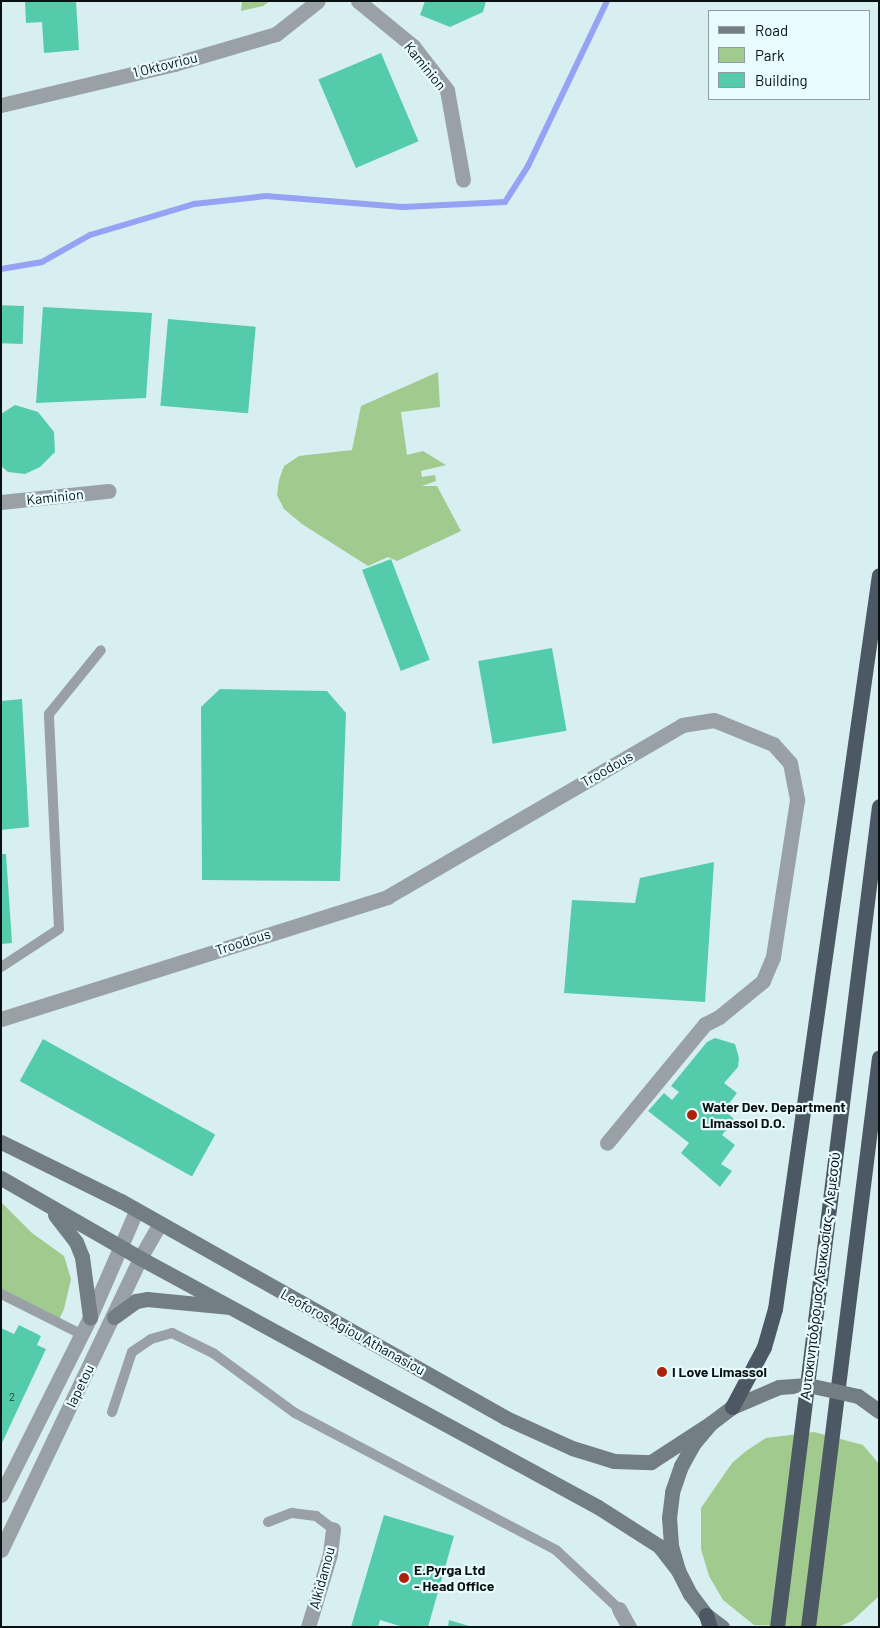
<!DOCTYPE html>
<html>
<head>
<meta charset="utf-8">
<style>
  body { margin:0 }
  #map { position:relative; width:880px; height:1628px; overflow:hidden; background:#d8eff2; font-family:Barlow,sans-serif }
  div>[style] { position:absolute }
  [style*='--x'] { left:calc(var(--x)*1px); top:calc(var(--y)*1px); width:calc(var(--w)*1px); rotate:calc(var(--a)*1deg) }
  .green>* { inset:0; background:#a0ca8e }
  .stream>* { height:6px; margin:-3px; padding:0 3px; transform-origin:3px; border-radius:3px; background:#96a3f4 }
  .building>* { inset:0; background:#54cbaa; transform-origin:0 0 }
  .service>* { height:10px; margin:-5px; padding:0 5px; transform-origin:5px; border-radius:5px; background:#99a0a6 }
  .minor>* { height:15px; margin:-7.5px; padding:0 7.5px; transform-origin:7.5px; border-radius:7.5px; background:#99a0a6 }
  .tertiary>* { height:15px; margin:-7.5px; padding:0 7.5px; transform-origin:7.5px; border-radius:7.5px; background:#99a0a6 }
  .secondary>* { height:15px; margin:-7.5px; padding:0 7.5px; transform-origin:7.5px; border-radius:7.5px; background:#737d84 }
  .trunk>* { height:15px; margin:-7.5px; padding:0 7.5px; transform-origin:7.5px; border-radius:7.5px; background:#4c5863 }
  .secondary-bridge>* { height:15px; margin:-7.5px; padding:0 7.5px; transform-origin:7.5px; border-radius:7.5px; background:#737d84 }
  .dots>* { width:14px; height:14px; translate:-50% -50%; box-sizing:border-box; border:2px solid #e8fbfe; border-radius:50% }
  span { translate:-50% -50%; white-space:nowrap; text-align:center; line-height:1.15; -webkit-text-stroke:4.5px #e8fbfe; paint-order:stroke }
  .number-label { font-size:11px; color:#1c4038 }
  .number-label span { -webkit-text-stroke-width:0 }
  .street-label { font-size:14px; color:#091112 }
  .poi-label { font-size:14px; color:#091112; font-weight:700 }
  .left { translate:0 -50%; text-align:left }
  .frame { position:absolute; inset:0; border:2px solid #091112; pointer-events:none }
  .legend { position:absolute; left:708px; top:10px; width:162px; height:90px; box-sizing:border-box; background:#e8fbfe; border:1px solid #8f9da0; margin:0; padding:6px 9px; list-style:none; font-size:15px; color:#091112 }
  .legend li { display:flex; align-items:center; gap:10px; height:25px }
  .legend b { width:25px; border:1px solid #8f9da0 }
</style>
</head>
<body>
<div id="map">
  <div class="green">
    <i style="clip-path:polygon(242px 1px,270px 1px,263px 6px,241px 11px)"></i>
    <i style="clip-path:polygon(438px 372px,440px 407px,401px 412px,407px 455px,423px 451px,446px 465px,421px 471px,422px 477px,435px 475px,436px 481px,422px 486px,437px 486px,461px 531px,397px 561px,388px 557px,368px 566px,302px 524px,284px 509px,277px 495px,279px 480px,284px 466px,299px 456px,352px 450px,361px 406px)"></i>
    <i style="clip-path:polygon(1px 1202px,32px 1233px,64px 1256px,71px 1279px,64px 1309px,56px 1326px,1px 1298px)"></i>
    <i style="clip-path:polygon(814px 1432px,863px 1445px,879px 1464px,879px 1596px,852px 1621px,838px 1627px,754px 1625px,723px 1600px,709px 1576px,701px 1549px,701px 1508px,732px 1463px,746px 1451px,766px 1438px)"></i>
  </div>
  <div class="stream">
    <i style="--x:1;--y:269;--w:42;--a:-9.7"></i>
    <i style="--x:42;--y:262;--w:55;--a:-29.4"></i>
    <i style="--x:90;--y:235;--w:109;--a:-16.6"></i>
    <i style="--x:194;--y:204;--w:72;--a:-6.3"></i>
    <i style="--x:266;--y:196;--w:137;--a:4.6"></i>
    <i style="--x:403;--y:207;--w:102;--a:-2.8"></i>
    <i style="--x:505;--y:202;--w:43;--a:-57.4"></i>
    <i style="--x:528;--y:166;--w:183;--a:-64.4"></i>
  </div>
  <div class="building">
    <i style="clip-path:polygon(25px 1px,76px 1px,79px 50px,44px 53px,42px 22px,26px 23px)"></i>
    <i style="clip-path:polygon(425px 1px,486px 1px,483px 12px,450px 27px,420px 15px)"></i>
    <i style="left:381px;top:53px;width:96px;height:68px;rotate:67deg"></i>
    <i style="left:24px;top:306px;width:38px;height:23px;rotate:92deg"></i>
    <i style="clip-path:polygon(43px 307px,152px 313px,146px 398px,36px 403px)"></i>
    <i style="left:168px;top:319px;width:88px;height:87px;rotate:5deg"></i>
    <i style="clip-path:polygon(15px 405px,38px 412px,54px 432px,55px 452px,40px 467px,25px 474px,8px 472px,1px 466px,1px 414px)"></i>
    <i style="left:391px;top:559px;width:108px;height:31px;rotate:69deg"></i>
    <i style="left:552px;top:648px;width:84px;height:75px;rotate:80deg"></i>
    <i style="clip-path:polygon(220px 689px,327px 691px,346px 713px,340px 881px,202px 880px,201px 707px)"></i>
    <i style="clip-path:polygon(22px 699px,29px 827px,1px 830px,1px 701px)"></i>
    <i style="clip-path:polygon(1px 854px,6px 854px,12px 943px,1px 944px)"></i>
    <i style="clip-path:polygon(714px 862px,705px 1002px,564px 993px,572px 900px,635px 903px,640px 878px)"></i>
    <i style="clip-path:polygon(715px 1038px,735px 1044px,739px 1058px,738px 1067px,724px 1083px,737px 1093px,724px 1110px,735px 1120px,722px 1135px,735px 1145px,721px 1164px,732px 1171px,720px 1187px,681px 1153px,689px 1143px,648px 1111px,664px 1093px,672px 1100px,679px 1092px,671px 1086px,707px 1042px)"></i>
    <i style="left:43px;top:1039px;width:197px;height:48px;rotate:29deg"></i>
    <i style="clip-path:polygon(19px 1325px,41px 1336px,37px 1345px,46px 1349px,1px 1445px,1px 1328px,14px 1334px)"></i>
    <i style="clip-path:polygon(384px 1515px,454px 1536px,428px 1627px,403px 1627px,380px 1620px,378px 1627px,351px 1627px)"></i>
    <i style="clip-path:polygon(449px 1620px,469px 1626px,469px 1627px,448px 1627px)"></i>
  </div>
  <div class="service">
    <i style="--x:1;--y:967;--w:69;--a:-33.2"></i>
    <i style="--x:59;--y:929;--w:215;--a:-92.7"></i>
    <i style="--x:49;--y:714;--w:82;--a:-50.9"></i>
    <i style="--x:1;--y:1294;--w:89;--a:26.6"></i>
    <i style="--x:112;--y:1412;--w:63;--a:-71.6"></i>
    <i style="--x:132;--y:1352;--w:23;--a:-34"></i>
    <i style="--x:151;--y:1339;--w:22;--a:-16"></i>
    <i style="--x:172;--y:1333;--w:46;--a:26"></i>
    <i style="--x:213;--y:1353;--w:102;--a:36.2"></i>
    <i style="--x:295;--y:1413;--w:295;--a:27.7"></i>
    <i style="--x:556;--y:1550;--w:86;--a:43.1"></i>
    <i style="--x:268;--y:1522;--w:26;--a:-21"></i>
    <i style="--x:292;--y:1513;--w:24;--a:7"></i>
    <i style="--x:316;--y:1516;--w:21;--a:37"></i>
  </div>
  <div class="minor">
    <i style="--x:358;--y:1;--w:71;--a:39.3"></i>
    <i style="--x:413;--y:46;--w:56;--a:52.3"></i>
    <i style="--x:447;--y:90;--w:91;--a:79.9"></i>
    <i style="--x:1;--y:502;--w:108;--a:-5.9"></i>
    <i style="--x:1;--y:1019;--w:405;--a:-17.5"></i>
    <i style="--x:387;--y:897;--w:341;--a:-30.2"></i>
    <i style="--x:682;--y:725;--w:32;--a:-9"></i>
    <i style="--x:714;--y:720;--w:64;--a:22.1"></i>
    <i style="--x:773;--y:744;--w:25;--a:48"></i>
    <i style="--x:790;--y:763;--w:38;--a:79"></i>
    <i style="--x:797;--y:800;--w:159;--a:98.7"></i>
    <i style="--x:773;--y:957;--w:26;--a:113"></i>
    <i style="--x:763;--y:981;--w:57;--a:140.7"></i>
    <i style="--x:719;--y:1017;--w:16;--a:153"></i>
    <i style="--x:705;--y:1024;--w:154;--a:129.5"></i>
    <i style="--x:1;--y:1495;--w:199;--a:-63.4"></i>
    <i style="--x:90;--y:1317;--w:116;--a:-66.5"></i>
    <i style="--x:1;--y:1550;--w:323;--a:-64.5"></i>
    <i style="--x:140;--y:1258;--w:39;--a:-60"></i>
    <i style="--x:619;--y:1609;--w:21;--a:61"></i>
    <i style="--x:308;--y:1627;--w:76;--a:-73.2"></i>
    <i style="--x:330;--y:1554;--w:25;--a:-83"></i>
  </div>
  <div class="tertiary">
    <i style="--x:1;--y:105;--w:178;--a:-13.3"></i>
    <i style="--x:174;--y:64;--w:106;--a:-16.4"></i>
    <i style="--x:276;--y:34;--w:53;--a:-38.2"></i>
  </div>
  <div class="secondary">
    <i style="--x:1;--y:1142;--w:134;--a:26.2"></i>
    <i style="--x:121;--y:1201;--w:442;--a:29.4"></i>
    <i style="--x:506;--y:1418;--w:72;--a:24.4"></i>
    <i style="--x:572;--y:1448;--w:44;--a:17.2"></i>
    <i style="--x:614;--y:1461;--w:37;--a:2"></i>
    <i style="--x:651;--y:1462;--w:72;--a:-33"></i>
    <i style="--x:1;--y:1178;--w:160;--a:29.9"></i>
    <i style="--x:140;--y:1258;--w:521;--a:28.53"></i>
    <i style="--x:598;--y:1507;--w:72;--a:32.6"></i>
    <i style="--x:659;--y:1546;--w:31;--a:52"></i>
    <i style="--x:55;--y:1215;--w:34;--a:52"></i>
    <i style="--x:76;--y:1242;--w:16;--a:68"></i>
    <i style="--x:82;--y:1257;--w:61;--a:82.4"></i>
    <i style="--x:114;--y:1317;--w:27;--a:-36"></i>
    <i style="--x:136;--y:1301;--w:11;--a:-10"></i>
    <i style="--x:147;--y:1299;--w:81;--a:5.6"></i>
    <i style="--x:858;--y:1396;--w:26;--a:36"></i>
    <i style="--x:722;--y:1627;--w:20;--a:-143"></i>
    <i style="--x:706;--y:1615;--w:26;--a:-127"></i>
    <i style="--x:690;--y:1594;--w:27;--a:-117"></i>
    <i style="--x:678;--y:1570;--w:26;--a:-106"></i>
    <i style="--x:671;--y:1545;--w:27;--a:-94"></i>
    <i style="--x:669;--y:1518;--w:26;--a:-83"></i>
    <i style="--x:672;--y:1492;--w:28;--a:-71"></i>
    <i style="--x:681;--y:1466;--w:26;--a:-61"></i>
    <i style="--x:694;--y:1443;--w:26;--a:-50"></i>
    <i style="--x:711;--y:1423;--w:26;--a:-37"></i>
    <i style="--x:732;--y:1407;--w:51;--a:-23.1"></i>
  </div>
  <div class="trunk">
    <i style="--x:732;--y:1407;--w:68;--a:-61.9"></i>
    <i style="--x:764;--y:1347;--w:40;--a:-74"></i>
    <i style="--x:775;--y:1309;--w:741;--a:-81.94"></i>
    <i style="--x:706;--y:1615;--w:13;--a:72"></i>
    <i style="--x:777;--y:1627;--w:827;--a:-82.92"></i>
    <i style="--x:808;--y:1627;--w:574;--a:-82.9"></i>
  </div>
  <div class="secondary-bridge">
    <i style="--x:779;--y:1387;--w:29;--a:-4"></i>
    <i style="--x:808;--y:1385;--w:51;--a:12.4"></i>
  </div>
  <div class="dots">
    <i style="left:692px;top:1115px;background:#ae2008"></i>
    <i style="left:662px;top:1372px;background:#ae2008"></i>
    <i style="left:404px;top:1578px;background:#ae2008"></i>
  </div>
  <div class="number-label">
    <span style="left:12px;top:1397px">2</span>
  </div>
  <div class="street-label">
    <span style="left:165px;top:65px;rotate:-14deg">1 Oktovriou</span>
    <span style="left:425px;top:66px;rotate:51deg">Kaminion</span>
    <span style="left:55px;top:497px;rotate:-6deg">Kaminion</span>
    <span style="left:607px;top:769px;rotate:-30deg">Troodous</span>
    <span style="left:243px;top:942px;rotate:-18deg">Troodous</span>
    <span style="left:820px;top:1276px;rotate:-83deg">Αυτοκινητόδρομος Λευκωσίας - Λεμεσού</span>
    <span style="left:353px;top:1332px;rotate:29deg">Leoforos Agiou Athanasiou</span>
    <span style="left:80px;top:1386px;rotate:-64deg">Iapetou</span>
    <span style="left:322px;top:1578px;rotate:-75deg">Alkidamou</span>
  </div>
  <div class="poi-label">
    <span class="left" style="left:702px;top:1115px">Water Dev. Department<br>Limassol D.O.</span>
    <span class="left" style="left:672px;top:1372px">I Love Limassol</span>
    <span class="left" style="left:414px;top:1578px">E.Pyrga Ltd<br>- Head Office</span>
  </div>
  <div class="frame"></div>
  <ul class="legend">
  <li><b style="height:6px;background:#737d84"></b>Road</li>
  <li><b style="height:14px;background:#a0ca8e"></b>Park</li>
  <li><b style="height:14px;background:#54cbaa"></b>Building</li>
  </ul>
</div>
</body>
</html>
